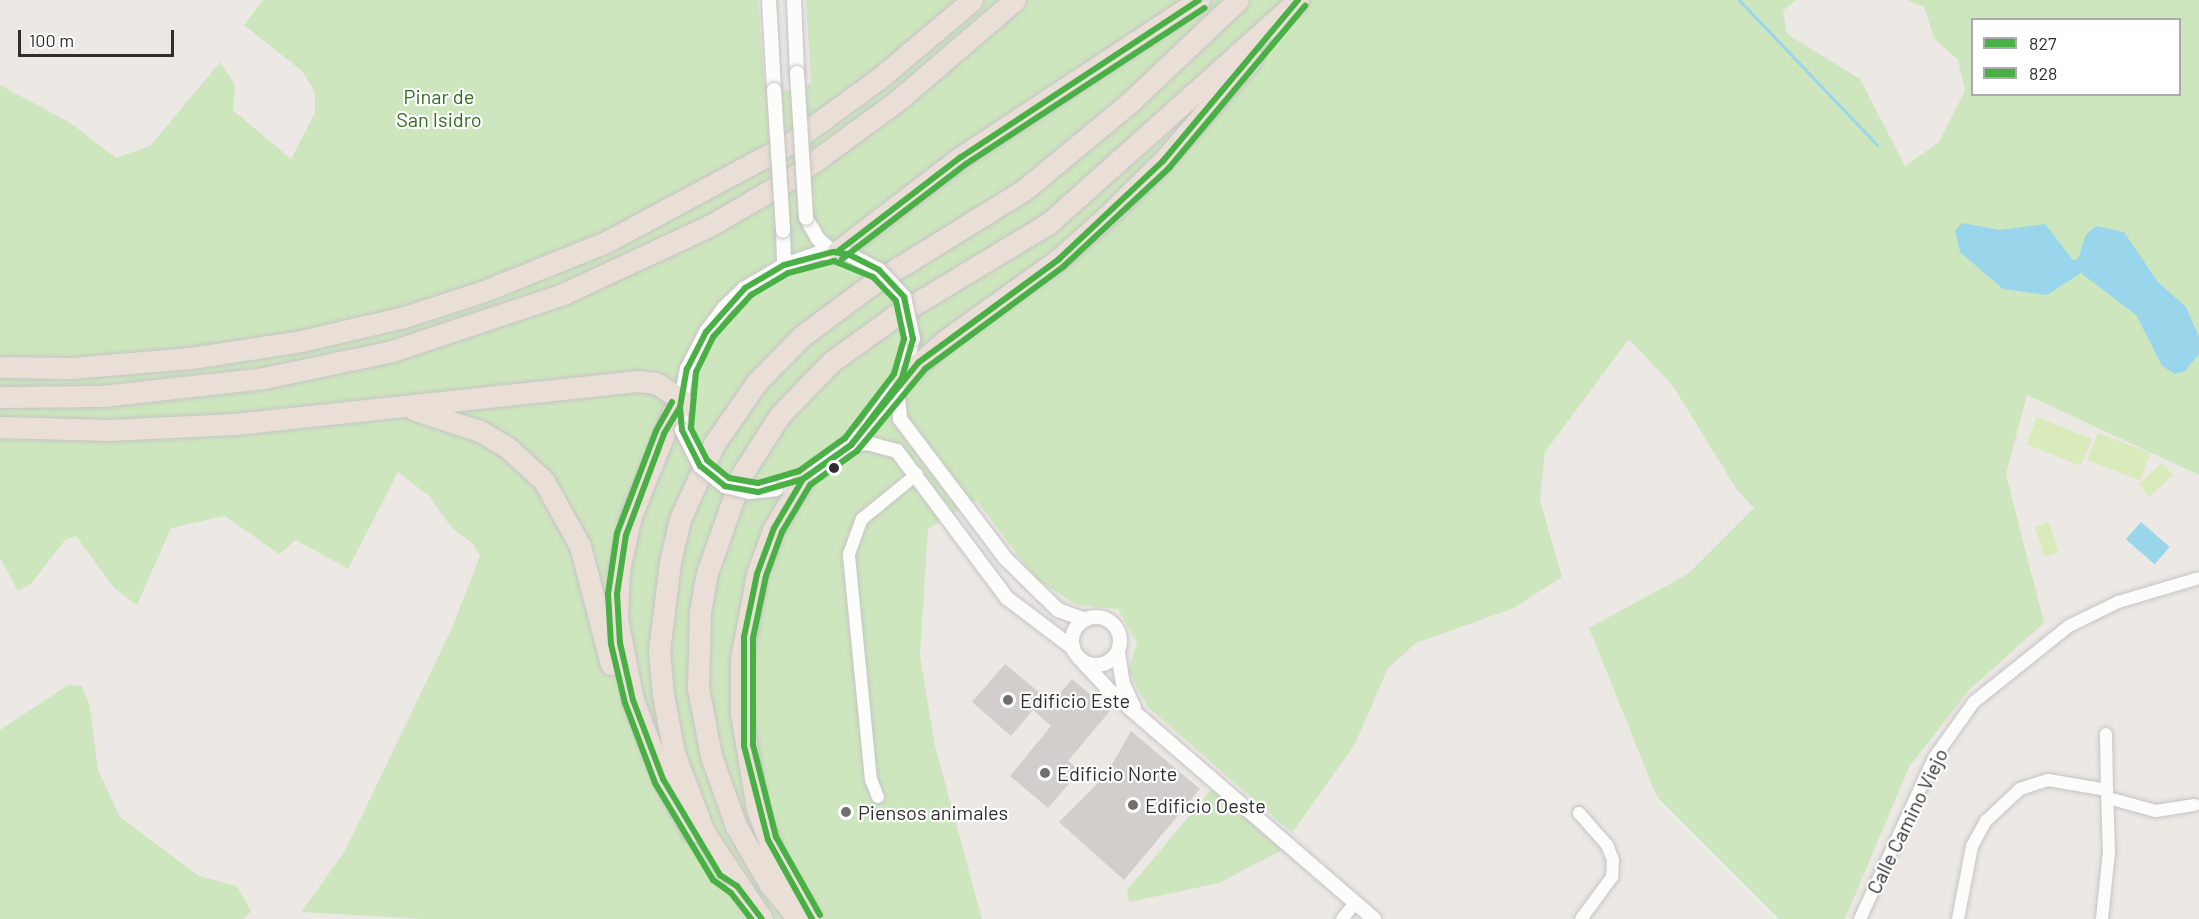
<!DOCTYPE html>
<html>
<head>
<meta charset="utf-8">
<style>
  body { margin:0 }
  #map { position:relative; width:2199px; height:919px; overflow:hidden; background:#ece8e4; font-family:Barlow,sans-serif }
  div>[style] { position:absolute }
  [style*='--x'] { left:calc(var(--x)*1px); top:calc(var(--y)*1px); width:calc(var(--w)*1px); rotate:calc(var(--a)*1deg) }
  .green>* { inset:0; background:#cee6be }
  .pitch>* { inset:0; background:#d9eabb; transform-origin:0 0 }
  .water>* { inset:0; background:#99d6ec; transform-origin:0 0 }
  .stream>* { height:3px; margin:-1.5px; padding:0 1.5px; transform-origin:1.5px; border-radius:1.5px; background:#99d6ec }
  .building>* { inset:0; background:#d1cecb }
  .roads { filter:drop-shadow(0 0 2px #c5c4c5) drop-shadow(0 0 2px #c5c4c5) }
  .minor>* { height:12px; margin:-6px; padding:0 6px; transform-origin:6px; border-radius:6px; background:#fcfcfb }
  .tertiary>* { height:14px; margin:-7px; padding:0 7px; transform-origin:7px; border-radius:7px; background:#fcfcfb }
  .tertiary>.ring { margin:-7px; padding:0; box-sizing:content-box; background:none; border:14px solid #fcfcfb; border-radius:50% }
  .motorway>* { height:21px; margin:-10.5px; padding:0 10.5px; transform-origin:10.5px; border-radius:10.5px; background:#eadfd6 }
  .bridges { filter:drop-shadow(0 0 2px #c5c4c5) drop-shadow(0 0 2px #c5c4c5) }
  .tertiary-bridge>* { height:14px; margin:-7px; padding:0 7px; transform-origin:7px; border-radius:7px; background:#fcfcfb }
  .bus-1>* { height:6px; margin:-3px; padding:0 3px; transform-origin:3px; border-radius:3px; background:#49b046 }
  .bus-2>* { height:6px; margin:-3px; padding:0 3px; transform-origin:3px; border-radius:3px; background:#49b046 }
  .dots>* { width:16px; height:16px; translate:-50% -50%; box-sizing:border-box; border:3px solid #fff; border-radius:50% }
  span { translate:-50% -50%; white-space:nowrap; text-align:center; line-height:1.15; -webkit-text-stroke:4.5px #fff; paint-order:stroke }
  .park-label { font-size:20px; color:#2c6e1b }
  .poi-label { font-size:20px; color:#2e2e2e }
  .left { translate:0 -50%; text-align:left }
  .street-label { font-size:20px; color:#2e2e2e }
  .legend { position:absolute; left:1971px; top:18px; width:210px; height:78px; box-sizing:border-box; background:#fff; border:2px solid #ababab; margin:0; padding:8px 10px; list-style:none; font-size:18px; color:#2e2e2e }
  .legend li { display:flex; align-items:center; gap:12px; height:30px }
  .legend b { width:30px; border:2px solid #ababab }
  .scale { position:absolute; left:18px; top:30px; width:156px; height:27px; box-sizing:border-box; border:3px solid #2e2e2e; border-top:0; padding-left:8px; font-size:18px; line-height:21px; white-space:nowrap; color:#2e2e2e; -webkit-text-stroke:4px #fff; paint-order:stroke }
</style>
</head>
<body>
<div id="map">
  <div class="green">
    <i style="clip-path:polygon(evenodd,263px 0,758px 0,765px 96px,811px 84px,806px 0,1796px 0,1783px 11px,1787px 34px,1860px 79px,1905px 166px,1939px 142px,1965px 91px,1958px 60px,1934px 38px,1924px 7px,1908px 0,2199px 0,2199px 475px,2027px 395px,2006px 474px,2044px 623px,1969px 690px,1909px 767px,1845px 919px,1779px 919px,1657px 797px,1589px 628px,1688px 574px,1754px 508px,1737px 490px,1673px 386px,1629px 339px,1545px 452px,1540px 500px,1562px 577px,1514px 608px,1416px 643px,1388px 668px,1355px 744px,1292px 833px,1148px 707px,1128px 670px,1137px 643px,1118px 609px,1077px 605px,1036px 579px,976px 500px,928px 529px,920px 655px,935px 746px,982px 919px,423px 919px,301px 912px,345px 851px,452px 628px,480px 556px,473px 544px,451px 527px,429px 496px,398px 472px,348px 569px,296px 540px,279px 554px,225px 516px,171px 528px,137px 605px,114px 588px,76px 536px,65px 540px,31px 584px,18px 591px,0 558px,0 85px,69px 122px,116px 158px,150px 146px,220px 62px,235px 85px,233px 110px,291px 159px,315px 113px,315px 92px,302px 71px,244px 25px,263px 0,1972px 20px,2180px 20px,2180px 94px,1972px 94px,1972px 20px)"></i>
    <i style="clip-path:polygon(68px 685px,82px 686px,90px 707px,98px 770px,120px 817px,199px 876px,237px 886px,251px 911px,244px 919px,0 919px,0 730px)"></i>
    <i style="clip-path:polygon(1212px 789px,1282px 850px,1219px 883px,1129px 902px,1127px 890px)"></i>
  </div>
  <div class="pitch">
    <i style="left:2037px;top:417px;width:59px;height:29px;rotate:22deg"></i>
    <i style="left:2098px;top:433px;width:56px;height:29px;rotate:21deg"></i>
    <i style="left:2162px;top:463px;width:16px;height:32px;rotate:47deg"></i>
    <i style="left:2049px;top:522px;width:32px;height:15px;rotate:72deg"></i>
  </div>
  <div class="water">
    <i style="clip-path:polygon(1962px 223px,2000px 230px,2045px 224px,2073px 260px,2078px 259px,2086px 234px,2097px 226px,2124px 232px,2158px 282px,2186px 307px,2199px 337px,2199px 354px,2185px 371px,2175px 374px,2162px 366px,2136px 315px,2081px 273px,2047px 295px,2003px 289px,1960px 252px,1955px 230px)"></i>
    <i style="left:2141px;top:522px;width:38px;height:23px;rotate:41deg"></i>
  </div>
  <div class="stream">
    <i style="--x:1739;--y:0;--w:200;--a:46.4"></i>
  </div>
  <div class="building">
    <i style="clip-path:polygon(1005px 664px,1052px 703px,1072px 679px,1110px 711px,1068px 761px,1080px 771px,1048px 808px,1010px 776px,1051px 726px,1033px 710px,1011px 736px,972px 702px)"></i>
    <i style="clip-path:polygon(1131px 731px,1200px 789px,1124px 880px,1059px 822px,1106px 775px)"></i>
  </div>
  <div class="roads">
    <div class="minor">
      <i style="--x:2106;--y:734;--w:56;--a:89"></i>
      <i style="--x:878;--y:797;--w:18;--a:-112"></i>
      <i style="--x:871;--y:780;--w:227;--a:-95.6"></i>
      <i style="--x:849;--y:554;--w:37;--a:-70"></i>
      <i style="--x:862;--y:519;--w:71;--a:-39.3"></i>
      <i style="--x:2108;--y:798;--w:50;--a:15.2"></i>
      <i style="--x:2156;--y:811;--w:39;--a:-9"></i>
      <i style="--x:1579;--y:813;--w:43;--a:48.8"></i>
      <i style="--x:1607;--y:845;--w:16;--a:68"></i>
      <i style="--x:1613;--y:860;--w:17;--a:93"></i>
      <i style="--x:1612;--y:877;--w:52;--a:126.4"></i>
      <i style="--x:1342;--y:919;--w:21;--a:-51"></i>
      <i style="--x:1860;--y:919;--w:177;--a:-65.3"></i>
      <i style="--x:1934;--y:758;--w:69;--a:-54.5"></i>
      <i style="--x:1974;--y:702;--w:122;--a:-38.7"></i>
      <i style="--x:2069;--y:626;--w:55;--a:-26.1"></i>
      <i style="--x:2118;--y:602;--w:84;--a:-16.5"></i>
      <i style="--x:1958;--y:919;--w:74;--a:-79.1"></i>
      <i style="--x:1972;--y:846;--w:29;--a:-61"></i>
      <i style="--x:1986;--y:821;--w:47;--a:-43.3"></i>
      <i style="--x:2020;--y:789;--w:29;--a:-18"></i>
      <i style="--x:2048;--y:780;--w:60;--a:9.6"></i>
      <i style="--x:2107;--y:790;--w:62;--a:88.2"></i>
      <i style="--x:2109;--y:852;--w:67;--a:96"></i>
    </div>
    <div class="tertiary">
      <i style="--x:769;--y:0;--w:90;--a:86.8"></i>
      <i style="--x:794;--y:0;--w:73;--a:87.6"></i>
      <i style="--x:806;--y:218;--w:24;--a:60"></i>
      <i style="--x:818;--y:239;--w:20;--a:41"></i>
      <i style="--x:783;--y:231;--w:34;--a:88"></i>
      <i style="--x:897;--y:388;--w:31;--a:84"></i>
      <i style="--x:900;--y:419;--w:174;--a:52.9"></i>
      <i style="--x:1005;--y:558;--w:74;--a:44.5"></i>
      <i style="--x:1058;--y:610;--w:29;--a:20"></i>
      <i style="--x:682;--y:430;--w:23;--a:-95"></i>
      <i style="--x:680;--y:407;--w:39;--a:-80"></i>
      <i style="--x:687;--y:369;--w:42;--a:-62.8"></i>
      <i style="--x:706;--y:332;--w:30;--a:-53"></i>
      <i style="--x:724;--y:308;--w:29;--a:-44"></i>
      <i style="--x:745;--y:288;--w:45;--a:-30.5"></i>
      <i style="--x:784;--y:265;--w:36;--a:-19"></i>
      <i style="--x:818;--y:253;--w:25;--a:0"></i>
      <i style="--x:851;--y:445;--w:16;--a:-7"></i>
      <i style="--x:867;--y:443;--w:31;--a:15"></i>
      <i style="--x:897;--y:451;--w:184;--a:53.2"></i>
      <i style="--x:1007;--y:598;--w:83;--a:37.1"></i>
      <i style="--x:776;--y:489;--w:29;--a:-20"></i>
      <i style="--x:803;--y:479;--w:78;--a:-37.7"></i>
      <i style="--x:865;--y:431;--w:65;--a:-55.1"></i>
      <i style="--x:902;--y:378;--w:41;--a:-74.2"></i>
      <i class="ring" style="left:1072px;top:617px;width:34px;height:34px"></i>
      <i style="--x:1118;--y:653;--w:31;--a:81"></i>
      <i style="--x:1123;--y:684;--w:26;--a:65"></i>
      <i style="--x:1083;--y:662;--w:40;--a:47"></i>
      <i style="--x:1110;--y:691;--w:349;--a:40.8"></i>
    </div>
    <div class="motorway">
      <i style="--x:837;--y:252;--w:156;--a:-37.5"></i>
      <i style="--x:961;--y:157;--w:285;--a:-33.4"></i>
      <i style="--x:0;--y:367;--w:71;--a:0.8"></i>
      <i style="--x:71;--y:368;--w:120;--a:-4.8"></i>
      <i style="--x:191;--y:358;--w:111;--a:-8.8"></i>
      <i style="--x:301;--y:341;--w:103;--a:-13"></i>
      <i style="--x:401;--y:318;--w:87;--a:-18"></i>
      <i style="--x:484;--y:291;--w:131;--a:-21.9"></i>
      <i style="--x:606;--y:242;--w:208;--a:-28.2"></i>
      <i style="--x:789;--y:144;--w:114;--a:-36.1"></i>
      <i style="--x:881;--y:77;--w:119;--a:-40.2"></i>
      <i style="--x:902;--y:378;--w:58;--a:-40.8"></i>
      <i style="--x:946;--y:340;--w:139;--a:-35.6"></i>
      <i style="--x:1059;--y:259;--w:64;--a:-41.9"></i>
      <i style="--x:1107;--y:216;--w:78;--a:-44.5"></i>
      <i style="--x:1163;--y:161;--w:136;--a:-49.2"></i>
      <i style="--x:0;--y:397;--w:102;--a:-0.6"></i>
      <i style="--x:102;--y:396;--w:163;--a:-6.3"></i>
      <i style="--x:264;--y:378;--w:131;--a:-11.9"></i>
      <i style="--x:392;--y:351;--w:180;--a:-18.4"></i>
      <i style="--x:563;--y:294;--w:163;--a:-25"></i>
      <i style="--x:711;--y:225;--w:95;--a:-30.3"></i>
      <i style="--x:793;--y:177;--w:129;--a:-36.2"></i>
      <i style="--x:897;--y:101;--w:155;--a:-40.6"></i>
      <i style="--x:680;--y:407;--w:9;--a:144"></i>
      <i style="--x:673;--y:412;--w:112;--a:112"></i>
      <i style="--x:631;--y:516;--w:55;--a:102.5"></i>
      <i style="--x:619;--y:570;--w:49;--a:92.3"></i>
      <i style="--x:617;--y:619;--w:83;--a:78.8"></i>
      <i style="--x:633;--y:700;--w:85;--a:69.2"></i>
      <i style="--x:663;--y:779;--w:60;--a:60.9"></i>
      <i style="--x:415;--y:410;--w:68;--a:17.9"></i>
      <i style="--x:480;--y:431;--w:31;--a:31"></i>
      <i style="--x:507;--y:447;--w:50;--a:42.6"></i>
      <i style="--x:544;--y:481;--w:74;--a:61"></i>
      <i style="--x:580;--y:546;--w:122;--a:75.3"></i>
      <i style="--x:0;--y:427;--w:109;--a:1.6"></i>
      <i style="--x:109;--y:430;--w:126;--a:-2.7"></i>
      <i style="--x:235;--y:424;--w:404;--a:-6.1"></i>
      <i style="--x:637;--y:381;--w:19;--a:6"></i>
      <i style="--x:656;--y:383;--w:29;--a:34"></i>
      <i style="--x:803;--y:479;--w:57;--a:120.6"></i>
      <i style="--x:774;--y:528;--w:49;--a:110.3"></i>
      <i style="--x:757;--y:574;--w:86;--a:100.7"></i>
      <i style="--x:741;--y:659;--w:54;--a:90"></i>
      <i style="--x:741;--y:713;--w:97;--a:80.5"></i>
      <i style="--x:757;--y:809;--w:62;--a:69.2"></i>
      <i style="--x:779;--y:867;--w:58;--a:57.7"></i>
      <i style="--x:762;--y:919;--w:105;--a:-123.7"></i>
      <i style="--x:704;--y:832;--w:85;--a:-110.8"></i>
      <i style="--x:674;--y:753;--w:59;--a:-100.7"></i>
      <i style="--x:663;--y:695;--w:44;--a:-95.2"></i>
      <i style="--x:659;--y:651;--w:90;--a:-83"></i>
      <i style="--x:670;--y:562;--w:44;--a:-76.9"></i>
      <i style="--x:680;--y:519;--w:82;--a:-65.6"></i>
      <i style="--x:714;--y:444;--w:75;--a:-55.3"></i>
      <i style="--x:757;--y:382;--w:64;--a:-45.6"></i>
      <i style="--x:802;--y:336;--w:87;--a:-36.6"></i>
      <i style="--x:872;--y:284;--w:179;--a:-31.7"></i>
      <i style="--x:1024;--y:190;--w:135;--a:-39.6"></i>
      <i style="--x:1128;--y:104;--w:151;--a:-43.4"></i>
      <i style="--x:798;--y:919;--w:46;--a:-128.9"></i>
      <i style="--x:769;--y:883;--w:66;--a:-120.1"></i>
      <i style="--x:736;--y:826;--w:74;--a:-109.7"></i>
      <i style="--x:711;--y:756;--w:69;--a:-100.8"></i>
      <i style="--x:698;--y:688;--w:76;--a:-88.5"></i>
      <i style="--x:700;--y:612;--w:40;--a:-80"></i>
      <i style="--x:707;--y:573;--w:105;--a:-70.5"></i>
      <i style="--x:742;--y:474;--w:70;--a:-57.2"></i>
      <i style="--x:780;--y:415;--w:74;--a:-46.1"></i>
      <i style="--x:831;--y:362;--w:79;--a:-35.7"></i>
      <i style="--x:895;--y:316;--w:180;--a:-31.1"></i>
      <i style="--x:1049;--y:223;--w:334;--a:-41.8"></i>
    </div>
  </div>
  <div class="bridges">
    <div class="tertiary-bridge">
      <i style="--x:797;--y:73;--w:145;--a:86.4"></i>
      <i style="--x:774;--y:90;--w:141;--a:86.3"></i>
      <i style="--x:848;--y:254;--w:35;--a:27"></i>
      <i style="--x:879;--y:270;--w:37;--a:47"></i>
      <i style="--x:904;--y:297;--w:43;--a:77.9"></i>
      <i style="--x:682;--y:430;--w:40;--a:63.4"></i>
      <i style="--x:700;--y:466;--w:32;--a:39"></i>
      <i style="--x:725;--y:486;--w:25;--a:14"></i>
      <i style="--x:749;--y:492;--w:27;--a:-6"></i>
    </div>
  </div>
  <div class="bus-1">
    <i style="--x:833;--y:252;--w:15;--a:8"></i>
    <i style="--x:848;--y:254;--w:35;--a:27"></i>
    <i style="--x:879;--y:270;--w:37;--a:47"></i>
    <i style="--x:904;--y:297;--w:43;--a:77.9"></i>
    <i style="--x:913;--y:339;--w:41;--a:105.8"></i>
    <i style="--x:902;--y:378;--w:84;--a:127.3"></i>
    <i style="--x:851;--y:445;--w:59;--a:144.7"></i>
    <i style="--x:803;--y:479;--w:47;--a:163.9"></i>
    <i style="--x:758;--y:492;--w:34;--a:-170"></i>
    <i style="--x:725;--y:486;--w:32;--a:-141"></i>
    <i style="--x:700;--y:466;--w:40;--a:-116.6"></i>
    <i style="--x:682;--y:430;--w:23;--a:-95"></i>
    <i style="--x:680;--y:407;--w:39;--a:-80"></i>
    <i style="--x:687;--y:369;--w:42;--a:-62.8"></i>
    <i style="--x:706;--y:332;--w:59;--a:-48.4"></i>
    <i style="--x:745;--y:288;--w:45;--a:-30.5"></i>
    <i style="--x:784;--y:265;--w:51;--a:-14.9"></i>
    <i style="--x:837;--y:252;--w:156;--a:-37.5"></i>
    <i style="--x:961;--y:157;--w:285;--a:-33.4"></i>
    <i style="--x:680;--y:407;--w:31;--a:121"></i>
    <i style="--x:664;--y:434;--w:108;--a:110.6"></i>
    <i style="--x:626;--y:535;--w:60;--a:98.7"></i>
    <i style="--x:617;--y:594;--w:49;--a:86.5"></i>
    <i style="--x:620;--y:643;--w:58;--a:77.2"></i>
    <i style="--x:633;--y:700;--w:85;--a:69.2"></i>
    <i style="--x:663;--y:779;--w:112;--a:59.3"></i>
    <i style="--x:720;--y:875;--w:20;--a:33"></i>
    <i style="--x:737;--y:886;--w:41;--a:52.9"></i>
    <i style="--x:812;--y:919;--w:90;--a:-119.1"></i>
    <i style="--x:768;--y:840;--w:97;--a:-104.3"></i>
    <i style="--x:744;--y:746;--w:109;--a:-90"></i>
    <i style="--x:744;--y:637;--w:64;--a:-78.3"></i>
    <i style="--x:757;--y:574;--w:49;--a:-69.7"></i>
    <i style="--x:774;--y:528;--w:57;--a:-59.4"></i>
    <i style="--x:803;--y:479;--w:59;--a:-35.3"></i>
    <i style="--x:851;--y:445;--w:107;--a:-50.7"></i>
    <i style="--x:919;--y:362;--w:174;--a:-36.3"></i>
    <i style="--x:1059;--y:259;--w:143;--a:-43.3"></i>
    <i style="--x:1163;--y:161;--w:210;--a:-50"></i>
  </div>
  <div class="bus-2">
    <i style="--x:842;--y:259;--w:156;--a:-37.5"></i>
    <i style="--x:966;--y:164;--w:285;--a:-33.2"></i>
    <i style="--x:834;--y:261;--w:42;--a:22.3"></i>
    <i style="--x:873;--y:277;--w:33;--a:46"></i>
    <i style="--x:896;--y:301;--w:39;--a:78"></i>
    <i style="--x:904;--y:339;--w:36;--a:106"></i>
    <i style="--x:894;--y:374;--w:81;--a:127.4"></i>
    <i style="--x:845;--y:438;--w:57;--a:144.3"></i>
    <i style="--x:799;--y:471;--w:43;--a:163.7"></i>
    <i style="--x:758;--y:483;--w:29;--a:-170"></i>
    <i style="--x:729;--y:478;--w:28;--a:-141"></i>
    <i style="--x:707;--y:460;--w:36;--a:-117"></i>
    <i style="--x:691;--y:428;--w:56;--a:-84.9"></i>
    <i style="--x:696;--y:372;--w:39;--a:-64"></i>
    <i style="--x:713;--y:337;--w:57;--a:-47.9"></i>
    <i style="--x:751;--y:295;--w:43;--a:-30.7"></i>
    <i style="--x:788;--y:273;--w:48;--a:-14.6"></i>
    <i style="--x:672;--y:402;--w:33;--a:119"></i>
    <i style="--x:656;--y:431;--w:109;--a:110.9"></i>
    <i style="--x:617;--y:533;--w:62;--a:98.4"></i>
    <i style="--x:608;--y:594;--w:50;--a:86.6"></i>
    <i style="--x:611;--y:644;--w:61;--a:76.7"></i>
    <i style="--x:625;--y:703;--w:85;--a:69.4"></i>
    <i style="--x:655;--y:783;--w:113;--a:59.1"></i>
    <i style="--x:713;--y:880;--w:22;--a:36"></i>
    <i style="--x:731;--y:893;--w:33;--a:52"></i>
    <i style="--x:820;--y:915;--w:90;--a:-119.4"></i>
    <i style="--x:776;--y:837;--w:95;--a:-104"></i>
    <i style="--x:753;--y:745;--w:107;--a:-90"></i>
    <i style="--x:753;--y:638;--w:63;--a:-78.2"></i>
    <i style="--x:766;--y:576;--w:47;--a:-70"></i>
    <i style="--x:782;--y:532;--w:55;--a:-59.2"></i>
    <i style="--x:810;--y:485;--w:58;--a:-35.9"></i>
    <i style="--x:857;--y:451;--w:107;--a:-50.3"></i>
    <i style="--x:925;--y:369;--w:173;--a:-36.5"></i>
    <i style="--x:1064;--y:266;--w:144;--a:-43"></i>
    <i style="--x:1169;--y:168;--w:212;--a:-50"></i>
  </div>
  <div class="dots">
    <i style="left:834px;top:468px;background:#2e2e2e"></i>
    <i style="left:1008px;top:700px;background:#706f6e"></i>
    <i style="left:1045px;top:773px;background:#706f6e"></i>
    <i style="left:1133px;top:805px;background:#706f6e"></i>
    <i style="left:846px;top:812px;background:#706f6e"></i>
  </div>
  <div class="park-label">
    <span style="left:439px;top:108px">Pinar de<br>San Isidro</span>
  </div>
  <div class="poi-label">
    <span class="left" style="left:1020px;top:700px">Edificio Este</span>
    <span class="left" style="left:1057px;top:773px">Edificio Norte</span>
    <span class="left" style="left:1145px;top:805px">Edificio Oeste</span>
    <span class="left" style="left:858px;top:812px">Piensos animales</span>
  </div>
  <div class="street-label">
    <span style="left:1907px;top:821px;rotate:-64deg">Calle Camino Viejo</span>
  </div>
  <ul class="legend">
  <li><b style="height:8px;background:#49b046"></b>827</li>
  <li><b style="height:8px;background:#49b046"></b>828</li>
  </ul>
  <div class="scale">100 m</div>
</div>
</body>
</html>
